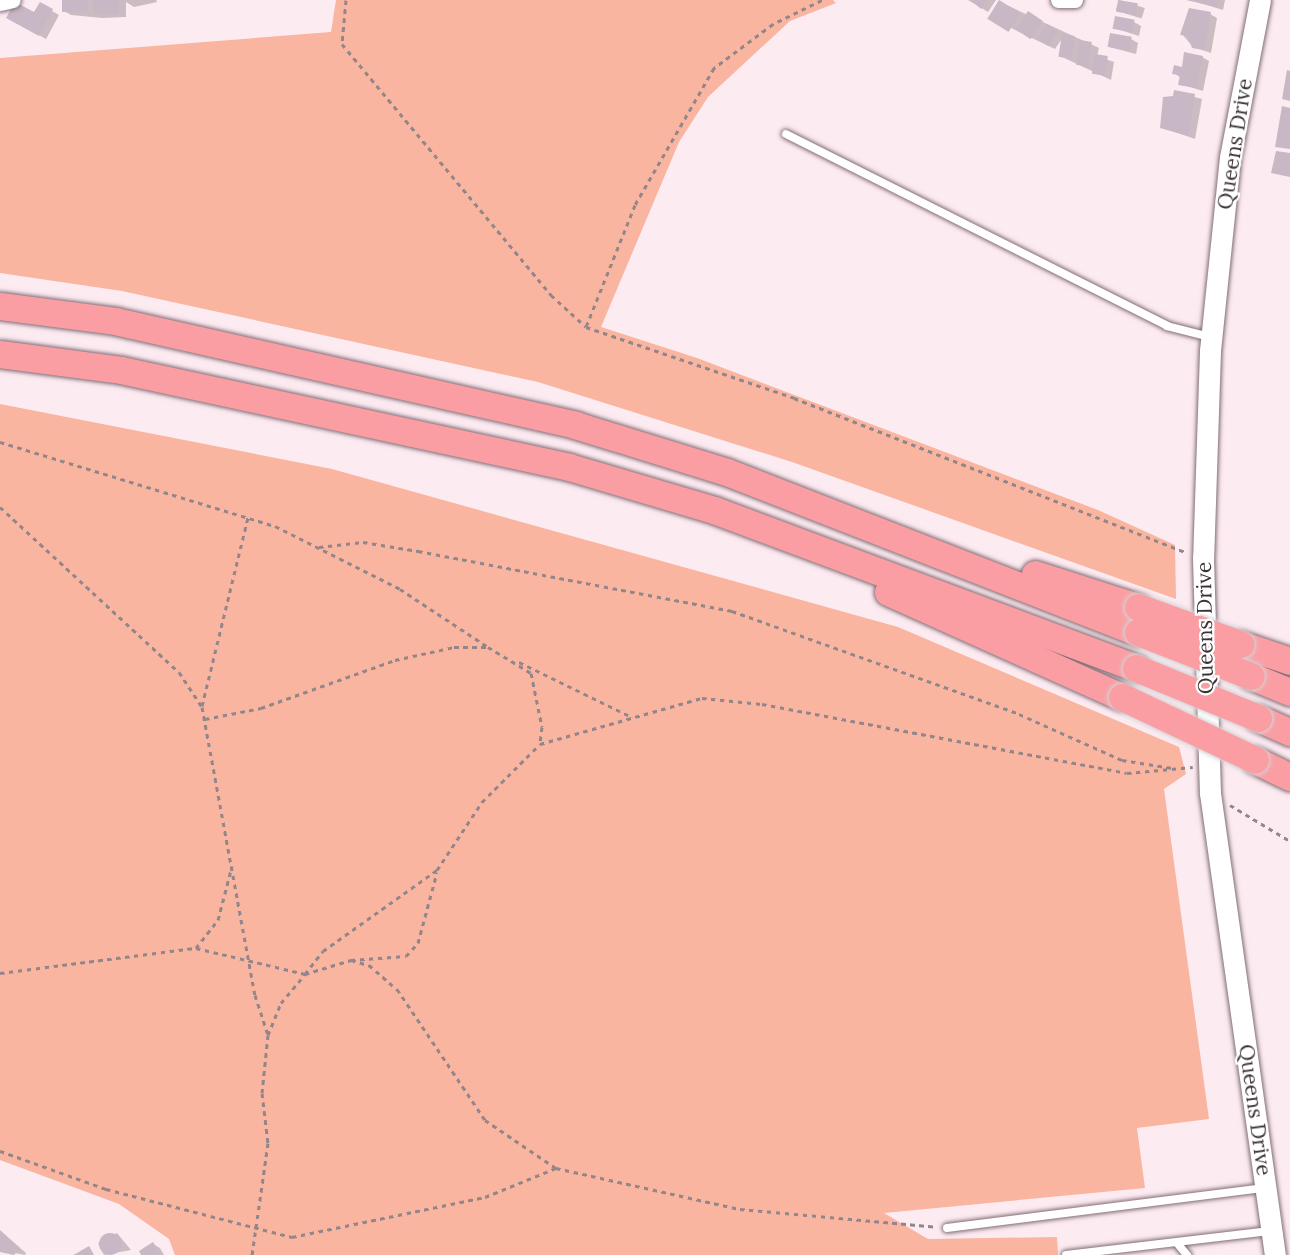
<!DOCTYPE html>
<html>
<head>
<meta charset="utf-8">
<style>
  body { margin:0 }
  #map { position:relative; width:1290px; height:1255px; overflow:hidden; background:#fdebf2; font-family:Lora,serif }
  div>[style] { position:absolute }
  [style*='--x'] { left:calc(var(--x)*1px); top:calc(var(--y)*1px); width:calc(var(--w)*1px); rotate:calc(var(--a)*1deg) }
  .green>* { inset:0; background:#f9b59f }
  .shadow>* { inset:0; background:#0003; transform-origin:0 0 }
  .building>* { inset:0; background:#c8b7c5; transform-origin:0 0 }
  .round { border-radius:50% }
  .path>* { height:3px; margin-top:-1.5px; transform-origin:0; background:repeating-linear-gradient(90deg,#93868b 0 4.5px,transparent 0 9px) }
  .roads { filter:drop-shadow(0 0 2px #826e75) drop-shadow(0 0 2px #826e75) }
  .lane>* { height:8px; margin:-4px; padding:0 4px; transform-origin:4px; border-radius:4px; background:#fff }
  .street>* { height:15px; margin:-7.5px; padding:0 7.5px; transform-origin:7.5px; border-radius:7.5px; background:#fff }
  .secondary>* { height:21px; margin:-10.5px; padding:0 10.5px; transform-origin:10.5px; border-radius:10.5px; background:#fff }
  .highway>* { height:27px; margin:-13.5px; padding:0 13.5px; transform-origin:13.5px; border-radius:13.5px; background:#fb9ea4 }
  .bridges { filter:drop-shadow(0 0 2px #d4d2d3) drop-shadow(0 0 2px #d4d2d3) }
  .highway-bridge>* { height:27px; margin:-13.5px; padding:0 13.5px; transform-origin:13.5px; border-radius:13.5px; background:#fb9ea4 }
  span { translate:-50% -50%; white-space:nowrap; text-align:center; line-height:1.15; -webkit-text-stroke:4.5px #fff; paint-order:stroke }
  .street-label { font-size:21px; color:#3b3236 }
</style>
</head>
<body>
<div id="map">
  <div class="green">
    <i style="clip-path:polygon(336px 0,833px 0,836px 3px,790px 21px,708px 97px,679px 142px,601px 327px,697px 358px,1098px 510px,1175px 545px,1176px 599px,792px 462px,538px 382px,122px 291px,0 273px,0 58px,331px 32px)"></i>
    <i style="clip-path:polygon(0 404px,332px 469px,898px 627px,1179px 747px,1186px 774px,1164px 789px,1209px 1119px,1137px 1128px,1145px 1188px,884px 1213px,928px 1239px,1057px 1237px,1058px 1255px,175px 1255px,169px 1239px,119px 1204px,0 1160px)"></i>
  </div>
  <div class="shadow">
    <i style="clip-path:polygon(64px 0,156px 0,157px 2px,134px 7px,126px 2px,126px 17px,102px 18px,71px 15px,64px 11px)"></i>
    <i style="clip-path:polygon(968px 0,996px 0,988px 12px)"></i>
    <i style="left:1119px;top:0;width:27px;height:11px;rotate:17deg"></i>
    <i style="clip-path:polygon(1190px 0,1225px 0,1223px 10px)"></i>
    <i style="clip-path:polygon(1000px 2px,1099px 48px,1097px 56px,1114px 62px,1111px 80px,1060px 56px,1063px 37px,1055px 49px,990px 18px)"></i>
    <i style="clip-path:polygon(40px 4px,59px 15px,46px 39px,8px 18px,34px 14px)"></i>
    <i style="clip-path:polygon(1210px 14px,1217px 18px,1211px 53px,1193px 47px,1182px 34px)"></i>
    <i style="clip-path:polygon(1134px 22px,1141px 26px,1139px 36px,1114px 28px)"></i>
    <i style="clip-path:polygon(1131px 39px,1138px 43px,1136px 54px,1109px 47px)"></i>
    <i style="clip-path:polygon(1202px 57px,1209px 61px,1203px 91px,1180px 84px,1181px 78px,1174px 73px)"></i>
    <i style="clip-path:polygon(1176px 92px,1202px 99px,1195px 139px,1161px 127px)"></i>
    <i style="clip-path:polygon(1px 1232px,26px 1253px,25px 1255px,0 1250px)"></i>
    <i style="clip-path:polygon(117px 1233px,131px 1250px,104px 1255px,98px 1243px)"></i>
    <i style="clip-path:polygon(153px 1244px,160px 1248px,164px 1255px,143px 1255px)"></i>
  </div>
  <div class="building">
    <i style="left:62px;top:0;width:26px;height:12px"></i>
    <i style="left:93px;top:0;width:26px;height:14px"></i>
    <i style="clip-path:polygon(971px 0,987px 0,981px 9px)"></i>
    <i style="left:999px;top:0;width:25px;height:22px;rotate:32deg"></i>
    <i style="left:1118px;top:0;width:20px;height:12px;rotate:9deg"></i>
    <i style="clip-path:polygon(1186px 0,1218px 0,1217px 7px)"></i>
    <i style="clip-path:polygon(15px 2px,34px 12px,40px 2px,53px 9px,39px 36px,6px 18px)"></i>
    <i style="clip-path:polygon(1189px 8px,1211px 12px,1204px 50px,1192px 48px,1188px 36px,1180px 35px)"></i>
    <i style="left:1028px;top:11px;width:18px;height:22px;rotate:34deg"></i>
    <i style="left:1115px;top:16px;width:20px;height:13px;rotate:11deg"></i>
    <i style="left:1047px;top:24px;width:13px;height:18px;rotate:32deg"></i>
    <i style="left:1110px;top:33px;width:22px;height:14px;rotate:10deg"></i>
    <i style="left:1062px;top:34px;width:13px;height:23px;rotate:9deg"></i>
    <i style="left:1080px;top:40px;width:12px;height:25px;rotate:9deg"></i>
    <i style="clip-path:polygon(1184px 52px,1203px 56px,1196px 88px,1178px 85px,1180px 75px,1172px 74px,1174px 65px,1182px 67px)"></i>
    <i style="left:1095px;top:54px;width:13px;height:20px;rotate:9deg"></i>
    <i style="clip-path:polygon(1287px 70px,1290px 71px,1290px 101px,1282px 99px)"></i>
    <i style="clip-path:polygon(1174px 90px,1195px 94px,1188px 136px,1160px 128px,1163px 97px,1173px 96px)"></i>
    <i style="clip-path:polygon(1282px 106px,1290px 108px,1290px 149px,1275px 147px)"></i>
    <i style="clip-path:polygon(1276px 151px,1290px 153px,1290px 177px,1271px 173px)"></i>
    <i style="clip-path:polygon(0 1230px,20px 1248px,14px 1255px,0 1252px)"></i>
    <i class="round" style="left:99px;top:1233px;width:22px;height:22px"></i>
    <i style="clip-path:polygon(153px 1242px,161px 1255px,141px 1255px,139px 1251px)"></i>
    <i style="clip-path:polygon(89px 1246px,94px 1255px,73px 1255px,77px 1253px)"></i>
  </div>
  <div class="path">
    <i style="--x:346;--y:0;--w:44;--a:95.2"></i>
    <i style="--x:342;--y:44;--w:327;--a:50.2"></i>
    <i style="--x:551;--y:295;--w:47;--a:42.4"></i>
    <i style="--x:822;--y:0;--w:55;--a:153.9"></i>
    <i style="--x:773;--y:24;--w:74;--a:143.3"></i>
    <i style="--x:714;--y:68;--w:158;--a:120"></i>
    <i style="--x:635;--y:205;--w:131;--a:111.9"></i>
    <i style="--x:586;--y:327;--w:220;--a:18.8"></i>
    <i style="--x:794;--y:398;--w:422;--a:21.5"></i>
    <i style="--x:0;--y:442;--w:288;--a:17"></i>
    <i style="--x:275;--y:526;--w:140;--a:26.7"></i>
    <i style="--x:400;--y:589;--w:105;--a:33.4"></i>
    <i style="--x:0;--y:507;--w:243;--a:42.7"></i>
    <i style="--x:179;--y:672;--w:42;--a:56.7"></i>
    <i style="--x:202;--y:707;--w:293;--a:79.6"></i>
    <i style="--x:255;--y:995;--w:42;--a:72"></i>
    <i style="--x:268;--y:1035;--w:58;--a:95.9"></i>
    <i style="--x:262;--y:1093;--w:50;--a:83.2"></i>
    <i style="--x:268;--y:1143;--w:113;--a:98.1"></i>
    <i style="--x:319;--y:547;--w:44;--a:-6.5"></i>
    <i style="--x:363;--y:542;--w:56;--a:9.3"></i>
    <i style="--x:418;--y:551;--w:320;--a:10.8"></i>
    <i style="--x:732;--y:611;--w:305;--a:19.7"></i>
    <i style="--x:1019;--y:714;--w:113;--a:24.1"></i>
    <i style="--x:1122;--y:760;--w:51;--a:9.1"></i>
    <i style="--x:519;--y:662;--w:126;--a:26"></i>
    <i style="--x:202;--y:706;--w:194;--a:-76.3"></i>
    <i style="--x:205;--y:719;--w:57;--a:-11.1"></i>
    <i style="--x:261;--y:708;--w:142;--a:-19.7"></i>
    <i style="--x:395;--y:660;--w:60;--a:-12.4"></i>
    <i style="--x:454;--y:647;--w:34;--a:0"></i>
    <i style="--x:488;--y:647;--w:50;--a:31.2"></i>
    <i style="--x:531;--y:673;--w:55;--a:78.5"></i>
    <i style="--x:542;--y:727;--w:17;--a:97"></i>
    <i style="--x:1230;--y:805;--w:70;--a:31"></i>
    <i style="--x:196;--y:948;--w:36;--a:-52"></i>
    <i style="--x:218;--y:920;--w:56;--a:-75.5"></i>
    <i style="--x:351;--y:960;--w:19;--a:16"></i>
    <i style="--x:369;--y:965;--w:37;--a:41"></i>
    <i style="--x:397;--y:989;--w:158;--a:56.1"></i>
    <i style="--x:485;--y:1120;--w:86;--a:34.1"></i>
    <i style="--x:556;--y:1168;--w:189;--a:12.6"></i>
    <i style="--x:740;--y:1209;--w:197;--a:5.2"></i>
    <i style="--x:0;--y:973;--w:198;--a:-7.3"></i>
    <i style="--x:196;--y:948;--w:112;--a:13.4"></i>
    <i style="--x:305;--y:974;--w:29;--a:-52"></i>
    <i style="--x:323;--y:951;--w:140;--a:-35.4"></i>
    <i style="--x:437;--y:870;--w:82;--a:-56.5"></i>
    <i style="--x:482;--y:802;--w:82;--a:-45"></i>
    <i style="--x:540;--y:744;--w:168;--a:-15.9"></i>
    <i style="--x:702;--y:698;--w:60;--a:5.7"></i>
    <i style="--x:762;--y:704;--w:371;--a:10.7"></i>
    <i style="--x:1127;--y:773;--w:66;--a:-5.2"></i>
    <i style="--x:268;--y:1035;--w:35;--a:-68"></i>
    <i style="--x:281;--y:1003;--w:38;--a:-50"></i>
    <i style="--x:305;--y:974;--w:48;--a:-16.9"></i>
    <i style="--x:351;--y:960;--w:55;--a:-4.2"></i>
    <i style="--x:406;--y:956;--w:18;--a:-47"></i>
    <i style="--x:418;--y:943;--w:73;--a:-75"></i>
    <i style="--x:0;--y:1151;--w:113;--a:19.7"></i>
    <i style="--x:106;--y:1189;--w:192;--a:14.5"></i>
    <i style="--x:292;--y:1237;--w:197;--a:-11.7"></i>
    <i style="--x:485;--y:1197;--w:77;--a:-22.2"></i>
  </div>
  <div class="roads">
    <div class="lane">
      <i style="--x:786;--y:134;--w:427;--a:26.7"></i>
      <i style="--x:1167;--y:326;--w:44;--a:14.3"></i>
      <i style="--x:947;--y:1228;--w:320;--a:-7.2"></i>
      <i style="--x:1177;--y:1243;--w:16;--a:50"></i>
      <i style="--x:1066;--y:1255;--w:205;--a:-6.7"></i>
    </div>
    <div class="street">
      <i style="--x:1058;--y:0;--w:17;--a:0"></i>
      <i style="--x:0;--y:3;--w:13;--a:-13"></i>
    </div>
    <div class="secondary">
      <i style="--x:1260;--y:0;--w:160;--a:100.8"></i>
      <i style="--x:1230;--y:157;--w:195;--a:95.9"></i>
      <i style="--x:1210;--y:351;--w:207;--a:91.9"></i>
      <i style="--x:1203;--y:558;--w:235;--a:88.3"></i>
      <i style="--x:1210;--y:793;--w:467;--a:82"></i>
    </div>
    <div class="highway">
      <i style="--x:0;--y:306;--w:116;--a:7.4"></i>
      <i style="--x:115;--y:321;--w:472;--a:12.7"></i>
      <i style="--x:575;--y:425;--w:159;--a:17.2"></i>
      <i style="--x:727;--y:472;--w:441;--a:21.3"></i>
      <i style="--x:0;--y:354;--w:122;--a:7.5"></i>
      <i style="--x:121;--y:370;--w:458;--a:12.2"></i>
      <i style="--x:569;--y:467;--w:151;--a:16.5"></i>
      <i style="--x:714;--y:510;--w:451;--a:20.5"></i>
      <i style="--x:1035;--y:574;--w:108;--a:17.8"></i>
      <i style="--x:888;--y:592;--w:256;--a:24.2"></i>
      <i style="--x:1240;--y:644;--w:53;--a:18.8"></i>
      <i style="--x:1251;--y:676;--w:42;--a:22.3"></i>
      <i style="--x:1258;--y:718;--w:35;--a:24"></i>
      <i style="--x:1255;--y:760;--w:39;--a:26"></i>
    </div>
  </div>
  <div class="bridges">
    <div class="highway-bridge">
      <i style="--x:1138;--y:607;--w:109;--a:19.9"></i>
      <i style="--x:1138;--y:632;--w:121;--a:21.3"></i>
      <i style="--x:1136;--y:668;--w:132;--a:22.3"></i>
      <i style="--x:1122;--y:697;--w:147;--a:25.3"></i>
    </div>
  </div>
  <div class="street-label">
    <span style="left:1235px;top:144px;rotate:-81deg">Queens Drive</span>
    <span style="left:1205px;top:628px;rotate:-91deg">Queens Drive</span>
    <span style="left:1255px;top:1110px;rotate:82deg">Queens Drive</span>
  </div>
</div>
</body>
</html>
